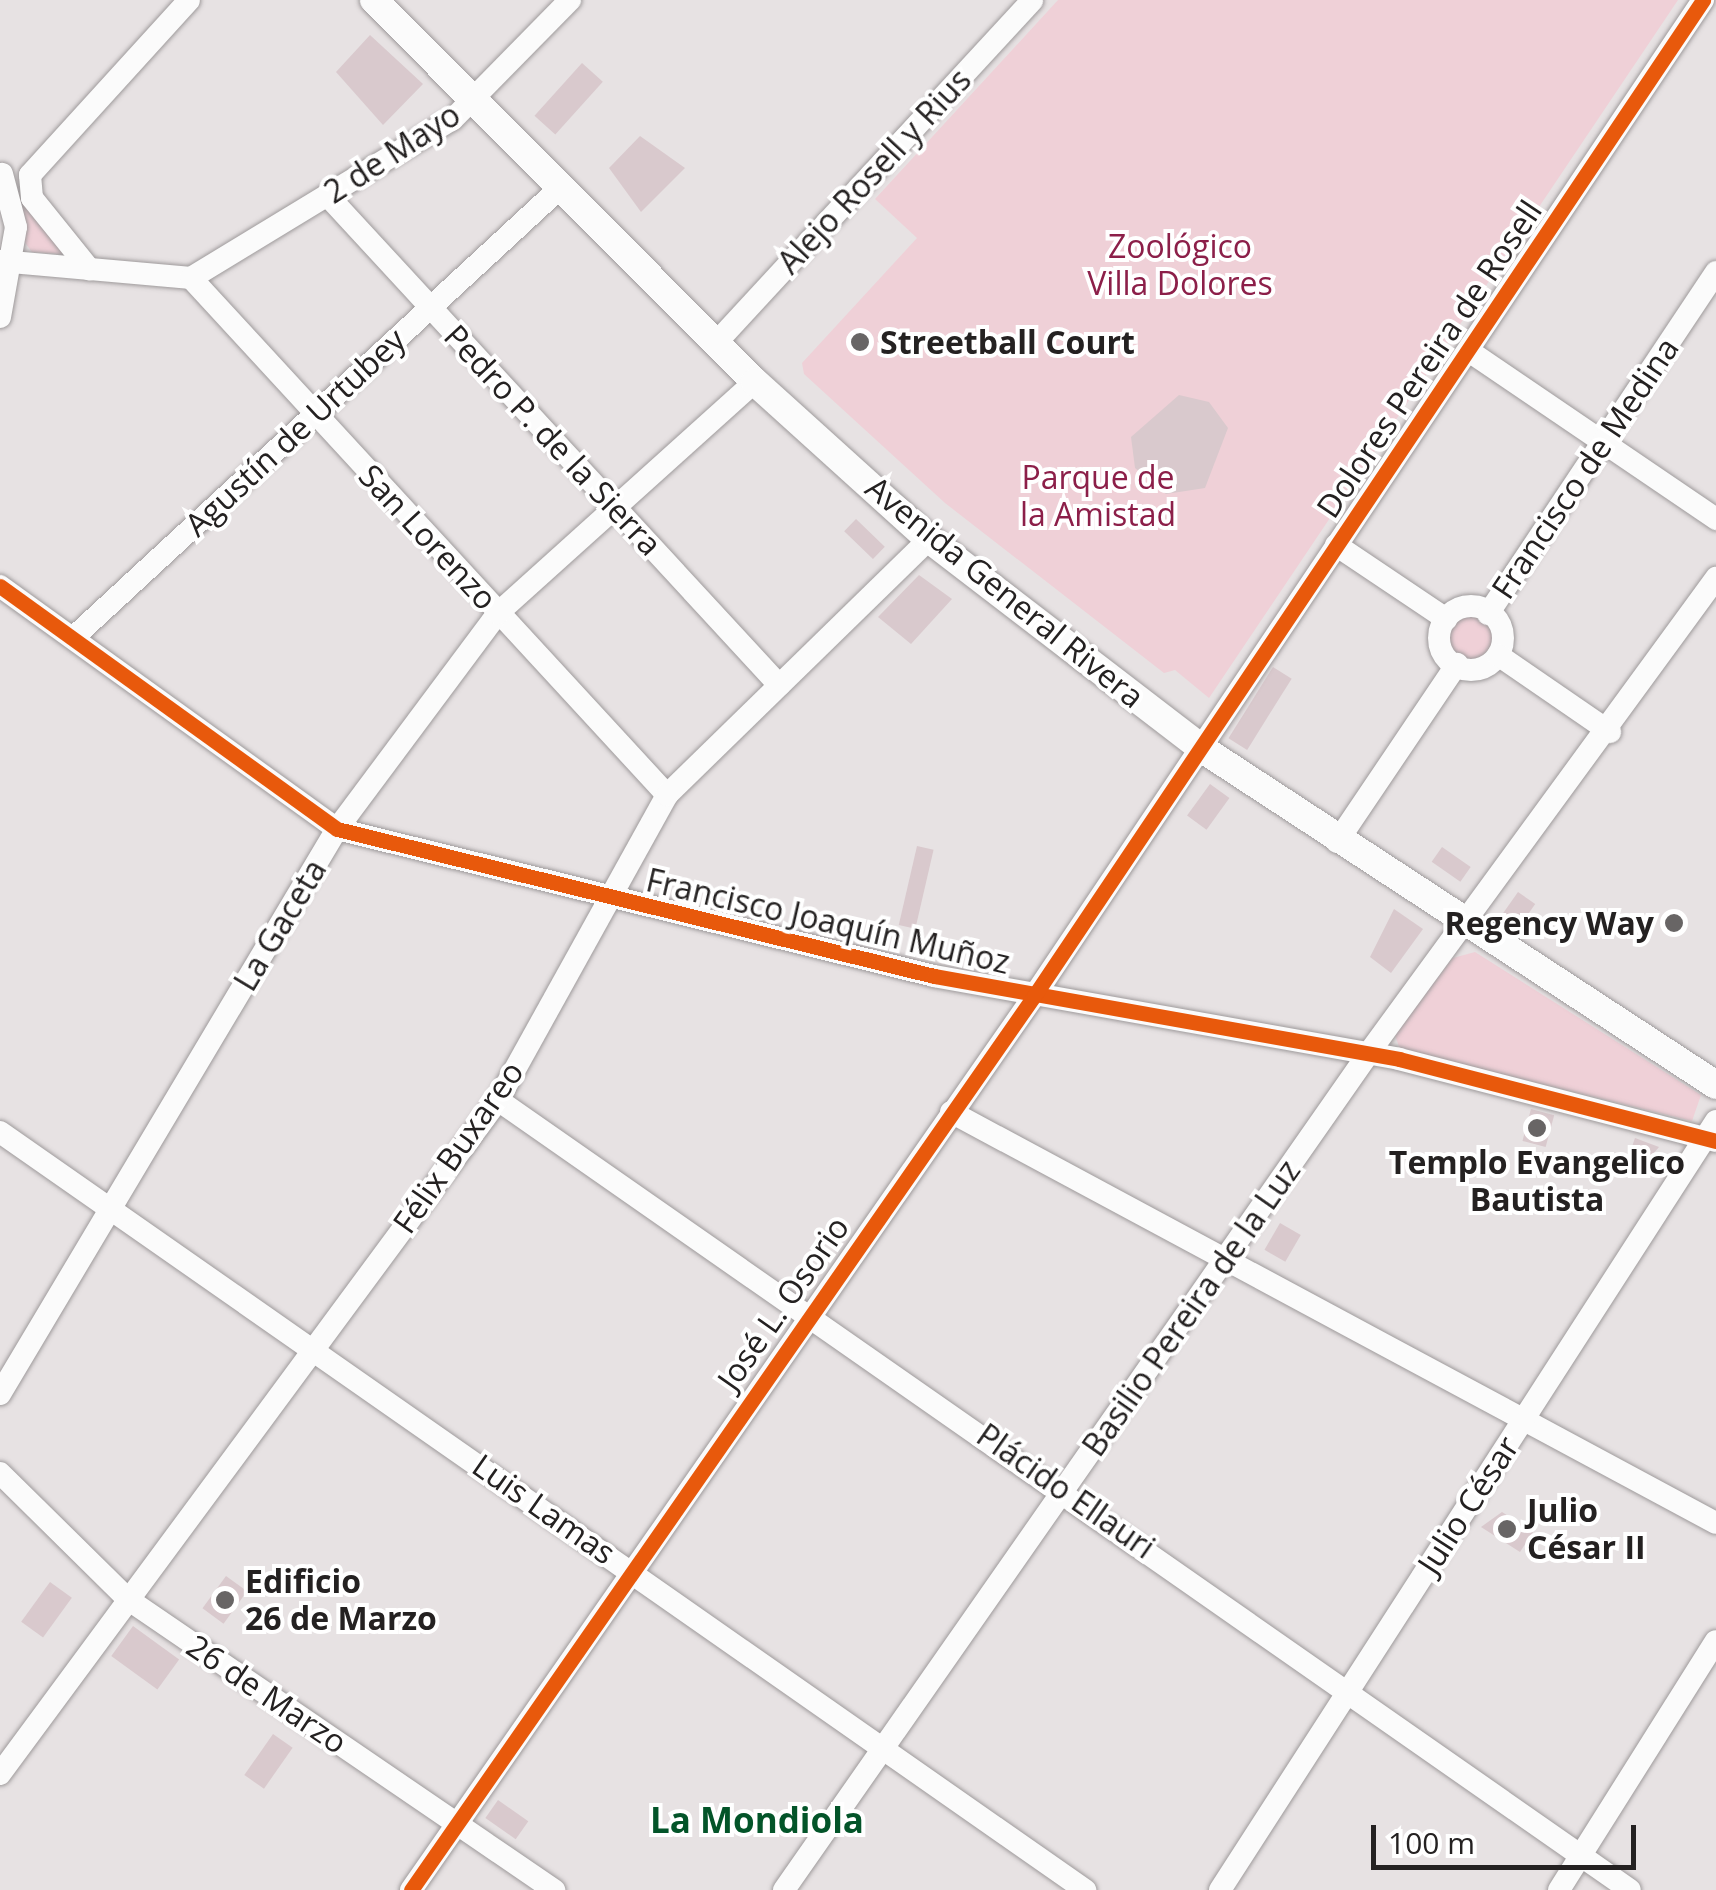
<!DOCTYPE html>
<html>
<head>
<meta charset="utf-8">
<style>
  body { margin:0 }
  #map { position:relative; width:1716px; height:1890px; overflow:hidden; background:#e7e2e3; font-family:"Open Sans",sans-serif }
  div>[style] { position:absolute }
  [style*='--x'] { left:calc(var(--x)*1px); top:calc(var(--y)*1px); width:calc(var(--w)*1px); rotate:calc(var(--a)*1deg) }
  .green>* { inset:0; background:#efd0d7 }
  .round { border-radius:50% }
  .building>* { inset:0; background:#d9c9cd; transform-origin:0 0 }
  .roads { filter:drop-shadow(0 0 2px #9e9a9b) drop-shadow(0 0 2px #9e9a9b) }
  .minor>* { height:22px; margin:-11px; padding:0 11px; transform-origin:11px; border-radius:11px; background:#fbfbfb }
  .minor>.ring { margin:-11px; padding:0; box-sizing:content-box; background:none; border:22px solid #fbfbfb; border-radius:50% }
  .major>* { height:28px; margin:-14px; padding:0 14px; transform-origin:14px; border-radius:14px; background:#fbfbfb }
  .cycleway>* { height:15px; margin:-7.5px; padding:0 7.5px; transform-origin:7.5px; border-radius:7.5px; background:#e8590c }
  .dots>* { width:28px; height:28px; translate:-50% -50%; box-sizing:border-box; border:5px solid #fff; border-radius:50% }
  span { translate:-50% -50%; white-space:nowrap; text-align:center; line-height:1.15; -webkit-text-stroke:8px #fff; paint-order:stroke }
  .street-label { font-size:32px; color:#242121 }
  .park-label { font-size:32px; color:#8c1f49 }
  .poi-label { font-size:32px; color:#242121; font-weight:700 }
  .left { translate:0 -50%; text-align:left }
  .right { translate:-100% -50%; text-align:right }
  .neighbourhood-label { font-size:35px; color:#035429; font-weight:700 }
  .scale { position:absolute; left:1371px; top:1825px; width:265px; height:45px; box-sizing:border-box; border:5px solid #242121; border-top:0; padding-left:12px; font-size:30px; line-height:35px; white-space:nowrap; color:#242121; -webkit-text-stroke:8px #fff; paint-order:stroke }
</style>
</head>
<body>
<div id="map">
  <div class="green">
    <i style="clip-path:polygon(1058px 0,1678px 0,1209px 698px,1175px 670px,1164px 673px,945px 503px,804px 374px,802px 363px,917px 238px,875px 199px)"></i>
    <i style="clip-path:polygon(21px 180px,64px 252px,61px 254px,32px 252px,23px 240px)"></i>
    <i class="round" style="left:1448px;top:615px;width:46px;height:46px"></i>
    <i style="clip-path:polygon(1475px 952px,1701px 1095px,1692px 1121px,1400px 1049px,1394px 1033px,1453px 958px)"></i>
  </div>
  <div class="building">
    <i style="clip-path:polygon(370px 35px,423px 84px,383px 125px,336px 72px)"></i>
    <i style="left:582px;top:63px;width:28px;height:71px;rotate:42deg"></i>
    <i style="clip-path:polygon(640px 136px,685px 168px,641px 212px,609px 168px)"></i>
    <i style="clip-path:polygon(1179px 395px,1209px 402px,1228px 428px,1205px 488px,1166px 494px,1135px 468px,1131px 437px)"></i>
    <i style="left:856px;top:519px;width:40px;height:17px;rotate:44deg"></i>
    <i style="clip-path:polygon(919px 575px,952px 599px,911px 644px,878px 617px)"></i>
    <i style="left:1273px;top:667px;width:22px;height:84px;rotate:32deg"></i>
    <i style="left:1210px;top:784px;width:24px;height:39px;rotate:36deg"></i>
    <i style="left:917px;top:846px;width:17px;height:81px;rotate:13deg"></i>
    <i style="left:1442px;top:847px;width:35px;height:18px;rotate:35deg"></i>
    <i style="left:1518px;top:892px;width:21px;height:27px;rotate:35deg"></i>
    <i style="clip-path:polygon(1394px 909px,1423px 929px,1391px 973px,1370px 957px)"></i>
    <i style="left:1531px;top:1109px;width:24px;height:33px;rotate:15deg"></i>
    <i style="clip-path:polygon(1635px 1138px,1659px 1147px,1642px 1167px,1627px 1161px)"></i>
    <i style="left:1280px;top:1223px;width:24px;height:31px;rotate:30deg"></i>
    <i style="clip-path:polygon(1502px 1512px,1533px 1532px,1520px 1552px,1481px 1527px)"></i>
    <i style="left:226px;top:1576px;width:26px;height:40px;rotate:36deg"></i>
    <i style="left:50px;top:1582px;width:27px;height:49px;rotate:36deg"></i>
    <i style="left:133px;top:1626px;width:57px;height:37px;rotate:36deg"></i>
    <i style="left:273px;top:1734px;width:24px;height:50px;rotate:35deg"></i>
    <i style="left:498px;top:1800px;width:37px;height:22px;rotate:35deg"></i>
  </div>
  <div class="roads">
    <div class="minor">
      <i style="--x:30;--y:175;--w:236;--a:-47.7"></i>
      <i style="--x:30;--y:175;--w:23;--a:85"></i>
      <i style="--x:32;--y:198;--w:92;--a:51.1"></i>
      <i style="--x:327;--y:195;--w:667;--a:47.31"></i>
      <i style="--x:0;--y:261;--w:192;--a:5.1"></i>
      <i style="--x:191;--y:278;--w:703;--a:47.36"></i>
      <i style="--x:191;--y:278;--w:306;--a:-31.3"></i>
      <i style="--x:453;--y:119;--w:167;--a:-45.5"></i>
      <i style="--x:0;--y:317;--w:91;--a:-79.9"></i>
      <i style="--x:16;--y:227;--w:55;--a:-104.8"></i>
      <i style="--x:716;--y:343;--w:466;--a:-47.3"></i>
      <i style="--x:1469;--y:351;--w:299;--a:34.2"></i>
      <i style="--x:1336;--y:545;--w:133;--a:33.9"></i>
      <i style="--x:0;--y:586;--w:415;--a:35.8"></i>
      <i style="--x:337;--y:829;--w:615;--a:13.83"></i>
      <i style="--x:934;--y:976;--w:472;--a:10.1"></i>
      <i style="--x:1399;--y:1059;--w:327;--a:14.5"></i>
      <i class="ring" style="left:1439px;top:606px;width:42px;height:42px"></i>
      <i style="--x:1488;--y:614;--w:411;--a:-56.3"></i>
      <i style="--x:74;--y:637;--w:663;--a:-42.74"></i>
      <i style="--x:1498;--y:655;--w:136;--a:34.5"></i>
      <i style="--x:1337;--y:842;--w:215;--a:-56"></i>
      <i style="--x:498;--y:1100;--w:1380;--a:34.91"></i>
      <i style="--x:951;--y:1112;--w:868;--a:28.25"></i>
      <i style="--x:0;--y:1132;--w:1324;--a:34.94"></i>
      <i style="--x:0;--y:1394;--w:658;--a:-59.19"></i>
      <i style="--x:337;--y:829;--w:269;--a:-53.3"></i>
      <i style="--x:498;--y:613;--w:346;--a:-42"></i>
      <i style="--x:0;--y:1473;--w:181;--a:44.6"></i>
      <i style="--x:129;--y:1600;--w:515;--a:34.31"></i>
      <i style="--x:0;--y:1774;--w:838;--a:-53.54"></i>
      <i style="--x:498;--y:1100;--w:349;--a:-61"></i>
      <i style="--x:667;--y:795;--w:366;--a:-44.3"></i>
      <i style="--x:411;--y:1890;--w:1090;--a:-55.13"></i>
      <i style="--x:1034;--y:996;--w:1200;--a:-56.11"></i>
      <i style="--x:784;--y:1890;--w:1020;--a:-55.06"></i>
      <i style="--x:1368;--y:1054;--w:590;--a:-53.83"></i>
      <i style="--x:1220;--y:1890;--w:915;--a:-57.18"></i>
      <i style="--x:1559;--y:1890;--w:294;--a:-57.8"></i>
    </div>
    <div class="major">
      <i style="--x:374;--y:0;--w:540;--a:45.08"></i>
      <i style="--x:755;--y:382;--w:234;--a:42.1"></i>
      <i style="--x:929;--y:539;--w:343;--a:37.5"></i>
      <i style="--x:1201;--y:748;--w:615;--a:33.2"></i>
    </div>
  </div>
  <div class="cycleway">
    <i style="--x:0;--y:586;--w:415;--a:35.8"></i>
    <i style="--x:337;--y:829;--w:615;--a:13.83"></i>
    <i style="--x:934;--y:976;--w:472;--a:10.1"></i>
    <i style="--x:1399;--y:1059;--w:327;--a:14.5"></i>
    <i style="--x:411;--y:1890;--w:1090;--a:-55.13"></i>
    <i style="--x:1034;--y:996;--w:1200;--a:-56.11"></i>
  </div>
  <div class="dots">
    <i style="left:860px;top:342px;background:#686565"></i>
    <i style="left:1674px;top:923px;background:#686565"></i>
    <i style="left:1537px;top:1128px;background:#686565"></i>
    <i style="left:1507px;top:1529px;background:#686565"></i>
    <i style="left:225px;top:1600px;background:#686565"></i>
  </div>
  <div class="street-label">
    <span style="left:392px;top:153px;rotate:-33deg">2 de Mayo</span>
    <span style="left:874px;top:171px;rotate:-47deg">Alejo Rosell y Rius</span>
    <span style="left:1429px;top:359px;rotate:-56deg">Dolores Pereira de Rosell</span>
    <span style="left:295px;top:432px;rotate:-43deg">Agustín de Urtubey</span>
    <span style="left:553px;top:440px;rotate:47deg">Pedro P. de la Sierra</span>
    <span style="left:1585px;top:468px;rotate:-56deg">Francisco de Medina</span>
    <span style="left:428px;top:537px;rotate:47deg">San Lorenzo</span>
    <span style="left:1005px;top:592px;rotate:39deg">Avenida General Rivera</span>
    <span style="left:828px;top:921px;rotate:13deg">Francisco Joaquín Muñoz</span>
    <span style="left:280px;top:925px;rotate:-59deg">La Gaceta</span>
    <span style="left:458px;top:1147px;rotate:-55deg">Félix Buxareo</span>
    <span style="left:783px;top:1303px;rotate:-55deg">José L. Osorio</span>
    <span style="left:1191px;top:1308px;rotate:-55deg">Basilio Pereira de la Luz</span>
    <span style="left:1066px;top:1491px;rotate:35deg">Plácido Ellauri</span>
    <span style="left:1468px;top:1505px;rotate:-57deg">Julio César</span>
    <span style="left:544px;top:1509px;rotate:35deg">Luis Lamas</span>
    <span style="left:267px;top:1694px;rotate:34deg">26 de Marzo</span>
  </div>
  <div class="park-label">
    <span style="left:1180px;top:265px">Zoológico<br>Villa Dolores</span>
    <span style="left:1098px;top:496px">Parque de<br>la Amistad</span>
  </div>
  <div class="poi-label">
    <span class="left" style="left:880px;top:342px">Streetball Court</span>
    <span class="right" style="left:1654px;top:923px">Regency Way</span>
    <span style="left:1537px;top:1181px">Templo Evangelico<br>Bautista</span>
    <span class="left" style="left:1527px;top:1529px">Julio<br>César II</span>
    <span class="left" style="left:245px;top:1600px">Edificio<br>26 de Marzo</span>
  </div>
  <div class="neighbourhood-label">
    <span style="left:757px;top:1820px">La Mondiola</span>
  </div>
  <div class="scale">100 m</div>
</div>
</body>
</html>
